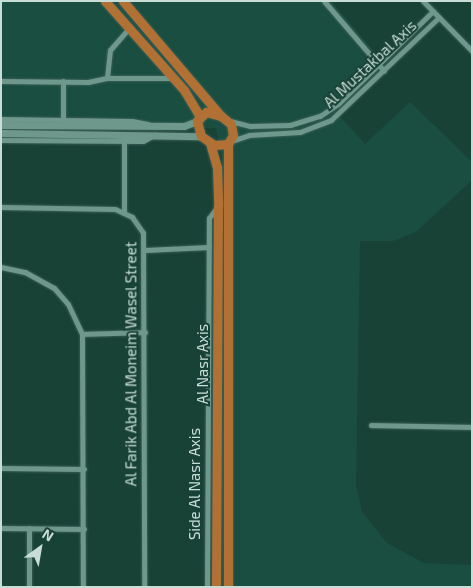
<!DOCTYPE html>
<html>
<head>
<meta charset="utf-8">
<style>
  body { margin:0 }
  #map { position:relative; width:473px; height:588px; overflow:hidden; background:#194237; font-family:"Exo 2",sans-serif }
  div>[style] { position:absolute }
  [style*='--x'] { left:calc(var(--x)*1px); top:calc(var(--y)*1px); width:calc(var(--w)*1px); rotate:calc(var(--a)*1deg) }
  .built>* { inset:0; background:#194e41 }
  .roads { filter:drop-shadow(0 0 1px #3c5f56) drop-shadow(0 0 1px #3c5f56) }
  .minor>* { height:5px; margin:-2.5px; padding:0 2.5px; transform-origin:2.5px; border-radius:2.5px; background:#6e988b }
  .tertiary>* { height:7px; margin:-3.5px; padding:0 3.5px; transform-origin:3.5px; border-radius:3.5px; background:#6e988b }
  .trunk>* { height:9px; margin:-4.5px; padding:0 4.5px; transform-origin:4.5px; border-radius:4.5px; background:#b27134 }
  span { translate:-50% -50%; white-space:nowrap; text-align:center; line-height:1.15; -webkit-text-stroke:4px #194237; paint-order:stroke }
  .street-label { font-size:15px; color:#c8ddd6 }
  .frame { position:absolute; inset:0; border:2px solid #c8ddd6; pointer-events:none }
  .north { position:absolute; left:15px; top:523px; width:50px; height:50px; -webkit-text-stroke:4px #194237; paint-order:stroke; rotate:32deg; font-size:14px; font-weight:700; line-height:20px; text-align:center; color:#c8ddd6 }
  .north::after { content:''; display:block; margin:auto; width:18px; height:22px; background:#c8ddd6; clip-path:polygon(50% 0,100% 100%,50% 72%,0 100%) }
</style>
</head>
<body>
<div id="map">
  <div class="built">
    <i style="clip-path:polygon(1px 1px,331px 1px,384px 63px,335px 111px,365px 144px,410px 102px,472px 162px,472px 180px,416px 232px,393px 241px,360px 241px,356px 485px,362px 512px,387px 543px,424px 563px,472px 565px,472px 587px,222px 587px,222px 158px,216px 128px,1px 129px)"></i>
  </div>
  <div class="roads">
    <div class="minor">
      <i style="--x:324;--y:1;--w:92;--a:49.4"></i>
      <i style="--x:423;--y:1;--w:70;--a:45.6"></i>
      <i style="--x:107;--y:78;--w:28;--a:-84"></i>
      <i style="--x:110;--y:50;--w:29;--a:-49"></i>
      <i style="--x:1;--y:81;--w:87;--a:0.7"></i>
      <i style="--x:88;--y:82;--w:19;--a:-12"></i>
      <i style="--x:107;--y:78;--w:67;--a:0"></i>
      <i style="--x:1;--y:119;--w:131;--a:0.9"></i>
      <i style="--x:132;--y:121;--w:16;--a:11"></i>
      <i style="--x:63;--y:120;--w:39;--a:-90"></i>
      <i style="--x:230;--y:121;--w:21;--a:14"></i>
      <i style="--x:250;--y:126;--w:40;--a:-1.4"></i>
      <i style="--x:290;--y:125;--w:31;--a:-17"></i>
      <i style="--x:320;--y:116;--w:22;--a:-34"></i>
      <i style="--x:338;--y:104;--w:133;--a:-44.4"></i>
      <i style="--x:1;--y:140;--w:142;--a:0.4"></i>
      <i style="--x:143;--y:141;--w:13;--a:-29"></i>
      <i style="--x:231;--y:141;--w:19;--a:-18"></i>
      <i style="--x:249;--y:135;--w:51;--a:-3.4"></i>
      <i style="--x:300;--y:132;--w:33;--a:-21"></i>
      <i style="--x:331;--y:120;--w:149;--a:-43.6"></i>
      <i style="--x:1;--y:207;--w:114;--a:1"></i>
      <i style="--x:115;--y:209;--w:19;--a:25"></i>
      <i style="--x:132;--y:217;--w:19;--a:55"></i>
      <i style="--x:143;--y:233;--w:354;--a:89.8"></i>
      <i style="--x:124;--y:212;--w:71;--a:-90"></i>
      <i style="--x:145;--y:250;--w:64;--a:-2.7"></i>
      <i style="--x:1;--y:267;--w:25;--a:12"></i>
      <i style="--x:25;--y:272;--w:33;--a:29"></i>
      <i style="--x:54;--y:288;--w:21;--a:49"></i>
      <i style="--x:68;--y:304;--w:33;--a:65"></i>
      <i style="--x:82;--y:334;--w:253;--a:89.8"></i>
      <i style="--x:82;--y:334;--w:63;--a:-1.8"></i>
      <i style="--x:371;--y:425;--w:101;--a:1.1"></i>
      <i style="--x:1;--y:468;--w:83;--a:0.7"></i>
      <i style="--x:1;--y:528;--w:83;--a:0.7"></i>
      <i style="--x:29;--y:587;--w:59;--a:-90"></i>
      <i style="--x:207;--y:587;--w:369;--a:-89.7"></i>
      <i style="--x:209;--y:218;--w:15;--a:-53"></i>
    </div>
    <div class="tertiary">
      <i style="--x:1;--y:125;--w:183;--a:0.3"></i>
      <i style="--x:184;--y:126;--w:14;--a:-21"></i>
      <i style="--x:1;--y:133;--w:200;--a:0.9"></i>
    </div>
    <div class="trunk">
      <i style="--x:105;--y:1;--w:119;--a:48.4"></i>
      <i style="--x:184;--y:90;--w:29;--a:59"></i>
      <i style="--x:123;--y:1;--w:151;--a:49.6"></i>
      <i style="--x:206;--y:112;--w:16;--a:15"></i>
      <i style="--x:221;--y:116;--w:13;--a:39"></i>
      <i style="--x:231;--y:124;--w:11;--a:80"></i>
      <i style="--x:233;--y:135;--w:10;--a:119"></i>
      <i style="--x:228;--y:144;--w:14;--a:176"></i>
      <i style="--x:214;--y:145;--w:16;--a:-145"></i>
      <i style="--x:201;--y:136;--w:16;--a:-105"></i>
      <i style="--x:197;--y:121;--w:13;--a:-45"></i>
      <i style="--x:210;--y:143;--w:26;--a:74"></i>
      <i style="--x:217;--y:168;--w:38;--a:88"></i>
      <i style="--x:218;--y:206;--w:381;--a:90.3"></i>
      <i style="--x:228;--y:144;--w:443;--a:90"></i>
    </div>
  </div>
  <div class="street-label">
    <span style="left:370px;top:64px;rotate:-43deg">Al Mustakbal Axis</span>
    <span style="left:131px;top:364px;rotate:-90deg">Al Farik Abd Al Moneim Wasel Street</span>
    <span style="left:203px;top:364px;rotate:-90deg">Al Nasr Axis</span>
    <span style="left:195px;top:484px;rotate:-90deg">Side Al Nasr Axis</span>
  </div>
  <div class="frame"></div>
  <div class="north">N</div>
</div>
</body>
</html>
